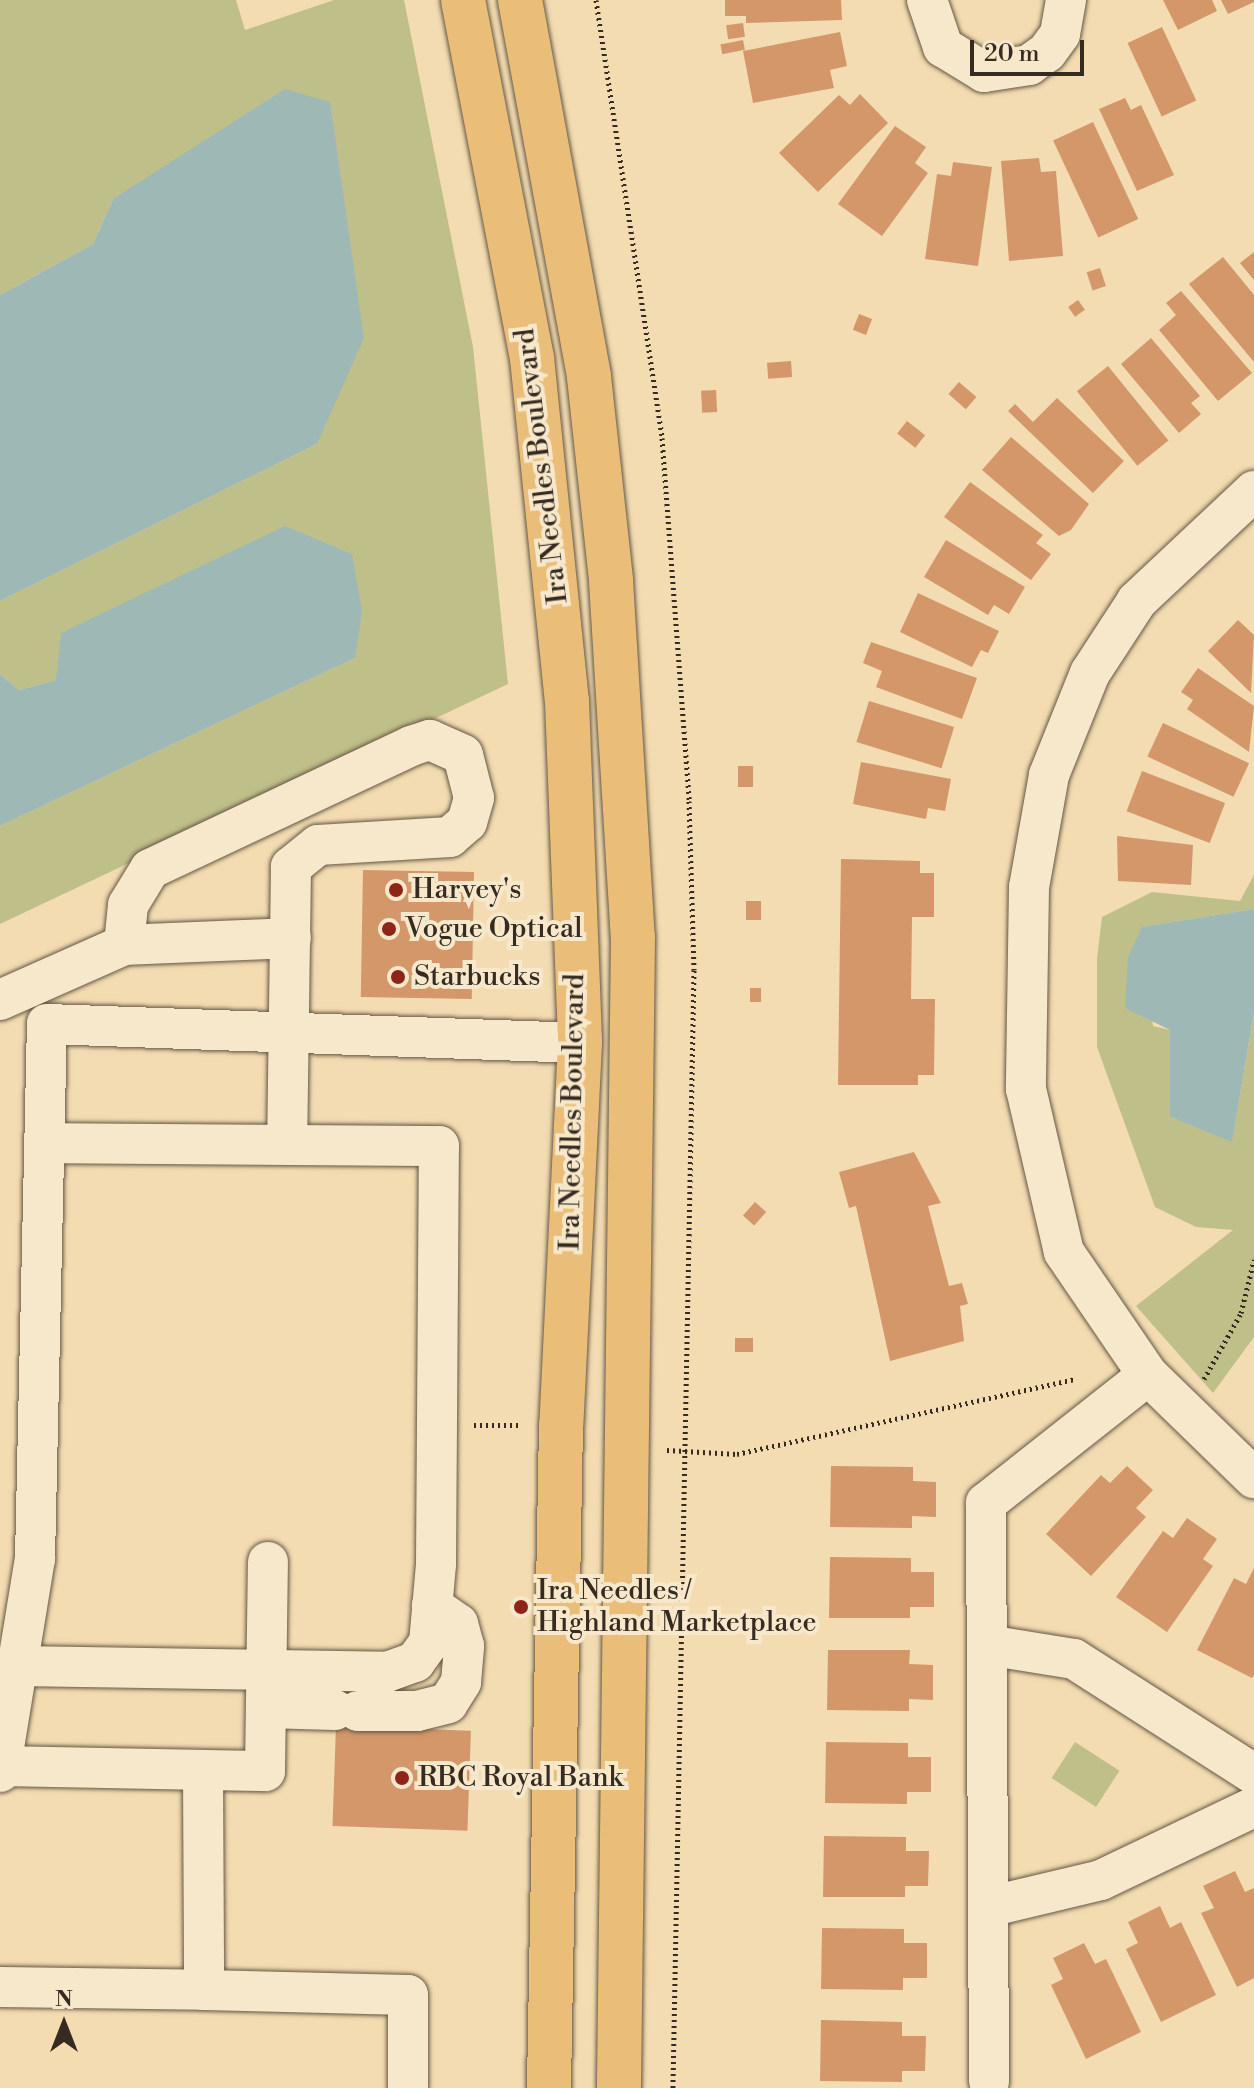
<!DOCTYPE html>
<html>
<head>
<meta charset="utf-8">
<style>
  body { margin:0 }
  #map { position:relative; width:1254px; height:2088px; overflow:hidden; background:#f3dcb1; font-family:"Libre Bodoni",serif }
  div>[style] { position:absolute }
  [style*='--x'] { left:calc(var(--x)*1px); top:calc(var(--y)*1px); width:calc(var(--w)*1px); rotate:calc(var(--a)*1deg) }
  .green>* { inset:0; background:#bfbf89; transform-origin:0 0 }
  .water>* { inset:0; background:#9eb9b5 }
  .building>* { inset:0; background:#d3976a; transform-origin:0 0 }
  .path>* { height:5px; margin-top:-2.5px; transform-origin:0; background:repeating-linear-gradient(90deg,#362b21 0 2px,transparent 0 6px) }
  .roads { filter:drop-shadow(0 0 2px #655745) drop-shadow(0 0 2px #655745) }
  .minor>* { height:40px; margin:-20px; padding:0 20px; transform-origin:20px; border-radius:20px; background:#f7e8cc }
  .major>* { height:44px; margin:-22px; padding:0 22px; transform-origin:22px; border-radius:22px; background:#eabe78 }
  .dots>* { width:22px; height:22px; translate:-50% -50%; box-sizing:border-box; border:4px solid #f7e8cc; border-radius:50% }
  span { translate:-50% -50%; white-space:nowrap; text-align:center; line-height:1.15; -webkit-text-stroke:8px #f7e8cc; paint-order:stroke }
  .street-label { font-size:28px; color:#362b21 }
  .poi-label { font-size:28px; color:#362b21 }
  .left { translate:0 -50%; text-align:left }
  .north { position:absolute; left:24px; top:1984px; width:80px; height:80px; -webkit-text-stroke:6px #f7e8cc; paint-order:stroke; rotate:0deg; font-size:22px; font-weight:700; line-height:32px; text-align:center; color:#362b21 }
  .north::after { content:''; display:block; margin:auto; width:28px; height:36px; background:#362b21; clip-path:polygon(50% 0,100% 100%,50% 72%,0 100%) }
  .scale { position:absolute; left:970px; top:40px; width:114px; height:36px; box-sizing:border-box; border:4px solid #362b21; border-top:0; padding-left:10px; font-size:24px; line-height:28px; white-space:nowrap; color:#362b21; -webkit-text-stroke:6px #f7e8cc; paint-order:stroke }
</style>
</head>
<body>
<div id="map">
  <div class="green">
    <i style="clip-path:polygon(0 0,236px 0,245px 30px,334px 0,404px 0,473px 347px,508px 684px,0 924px,0 826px,355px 658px,56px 680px,19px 690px,0 674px,0 601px,317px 444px,113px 199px,93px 244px,0 295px)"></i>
    <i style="clip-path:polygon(1254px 875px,1254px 909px,1143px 927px,1153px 1026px,1170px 1030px,1170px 1117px,1232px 1141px,1254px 1012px,1254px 1337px,1213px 1393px,1136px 1306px,1233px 1230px,1196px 1227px,1155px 1207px,1097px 1047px,1097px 959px,1102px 917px,1152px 892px,1240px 901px)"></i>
    <i style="left:1075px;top:1742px;width:53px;height:43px;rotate:33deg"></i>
  </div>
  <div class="water">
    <i style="clip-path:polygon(285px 89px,330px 102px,364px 338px,317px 444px,0 601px,0 295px,93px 244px,113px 199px)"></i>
    <i style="clip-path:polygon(285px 526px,352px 554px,362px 611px,355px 658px,0 826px,0 674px,19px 690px,56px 680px,61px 633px)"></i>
    <i style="clip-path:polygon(1254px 909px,1254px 1012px,1232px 1142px,1170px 1117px,1170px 1030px,1125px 1008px,1128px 957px,1142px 927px)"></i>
  </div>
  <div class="building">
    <i style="clip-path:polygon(725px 0,841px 0,842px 20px,746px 23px,746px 16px,725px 16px)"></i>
    <i style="clip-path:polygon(1163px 0,1212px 0,1217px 11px,1178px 30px)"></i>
    <i style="clip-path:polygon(1221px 0,1254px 0,1254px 2px,1228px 14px)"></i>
    <i style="left:743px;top:23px;width:14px;height:17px;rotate:82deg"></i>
    <i style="left:1162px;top:27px;width:81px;height:38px;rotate:65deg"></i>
    <i style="clip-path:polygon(840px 32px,847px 66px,830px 70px,834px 88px,753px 103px,743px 51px)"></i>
    <i style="left:743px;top:40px;width:10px;height:23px;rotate:79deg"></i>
    <i style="clip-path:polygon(860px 94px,888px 123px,818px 192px,779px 153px,839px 95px,850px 105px)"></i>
    <i style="clip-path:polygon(1125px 98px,1131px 110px,1141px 105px,1174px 175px,1137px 191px,1099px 109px)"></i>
    <i style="left:1093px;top:122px;width:107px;height:44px;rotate:65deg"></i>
    <i style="clip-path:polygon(895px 126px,926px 147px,915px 163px,928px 173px,882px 236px,838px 204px)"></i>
    <i style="clip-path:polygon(1039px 158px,1041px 172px,1056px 171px,1063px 256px,1009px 261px,1001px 161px)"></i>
    <i style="clip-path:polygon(953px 162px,992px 167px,978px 266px,925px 259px,937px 174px,951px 176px)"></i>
    <i style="clip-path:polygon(1254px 252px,1254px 280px,1240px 263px)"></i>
    <i style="clip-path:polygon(1223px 257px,1254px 295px,1254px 362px,1189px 284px)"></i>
    <i style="left:1100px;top:268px;width:19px;height:14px;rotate:72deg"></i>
    <i style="clip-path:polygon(1181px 291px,1252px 373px,1218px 401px,1159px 330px,1176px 315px,1166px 303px)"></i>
    <i style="left:1078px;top:300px;width:12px;height:12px;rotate:55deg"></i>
    <i style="left:859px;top:314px;width:14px;height:17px;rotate:21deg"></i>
    <i style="clip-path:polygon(1151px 338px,1200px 396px,1191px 403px,1201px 414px,1179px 433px,1121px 364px)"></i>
    <i style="left:791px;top:361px;width:16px;height:24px;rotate:86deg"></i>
    <i style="left:1108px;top:366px;width:96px;height:40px;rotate:51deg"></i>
    <i style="left:959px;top:382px;width:23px;height:16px;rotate:41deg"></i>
    <i style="left:716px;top:390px;width:22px;height:15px;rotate:87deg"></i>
    <i style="clip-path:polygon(1057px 398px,1124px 461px,1093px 493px,1008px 411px,1015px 404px,1033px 422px)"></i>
    <i style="left:907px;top:421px;width:23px;height:16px;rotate:38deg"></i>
    <i style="clip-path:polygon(1011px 437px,1089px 504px,1071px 530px,1059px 536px,982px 470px)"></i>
    <i style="clip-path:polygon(970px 482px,1043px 535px,1036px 543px,1051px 554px,1031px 580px,944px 517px)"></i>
    <i style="clip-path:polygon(946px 540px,1025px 587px,1009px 614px,994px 605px,988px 615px,924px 577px)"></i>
    <i style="clip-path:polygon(918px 593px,999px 631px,988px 653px,981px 650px,972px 667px,900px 632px)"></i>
    <i style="clip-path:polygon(1238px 620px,1254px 635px,1251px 693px,1208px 651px)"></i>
    <i style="clip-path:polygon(871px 642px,977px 678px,962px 719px,876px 687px,882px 671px,863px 663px)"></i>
    <i style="clip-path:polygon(1198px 668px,1254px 706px,1249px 752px,1187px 709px,1193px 700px,1181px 692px)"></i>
    <i style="left:869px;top:701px;width:89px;height:43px;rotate:17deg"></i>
    <i style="left:1163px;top:723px;width:95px;height:37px;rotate:25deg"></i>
    <i style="clip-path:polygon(861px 762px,951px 779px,945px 811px,928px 808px,926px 819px,853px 804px)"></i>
    <i style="left:738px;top:766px;width:15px;height:21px"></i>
    <i style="left:1142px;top:771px;width:89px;height:43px;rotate:21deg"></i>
    <i style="clip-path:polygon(1117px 836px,1193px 845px,1191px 885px,1118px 881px)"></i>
    <i style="clip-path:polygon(841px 859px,920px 861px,920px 873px,934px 873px,934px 917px,912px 917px,911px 999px,935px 999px,934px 1075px,918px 1075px,918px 1085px,838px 1085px)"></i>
    <i style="left:363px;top:870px;width:111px;height:127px;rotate:1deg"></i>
    <i style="left:746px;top:901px;width:15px;height:19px"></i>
    <i style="left:750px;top:988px;width:11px;height:14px"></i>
    <i style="clip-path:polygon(914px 1152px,941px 1203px,928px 1206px,949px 1286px,962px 1283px,968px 1304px,960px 1306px,964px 1341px,890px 1361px,856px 1206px,849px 1208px,839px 1172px)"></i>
    <i style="left:755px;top:1202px;width:15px;height:18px;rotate:42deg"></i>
    <i style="left:735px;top:1338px;width:18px;height:14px"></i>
    <i style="clip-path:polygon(831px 1466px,913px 1467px,913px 1481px,936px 1482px,936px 1517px,912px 1516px,912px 1528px,830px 1527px)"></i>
    <i style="clip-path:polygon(1127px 1466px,1153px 1490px,1136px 1508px,1146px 1517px,1091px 1576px,1046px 1534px,1101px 1475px,1110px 1483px)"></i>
    <i style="clip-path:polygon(1187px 1518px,1217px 1539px,1203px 1559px,1213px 1566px,1167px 1632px,1116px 1597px,1163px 1531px,1173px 1538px)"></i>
    <i style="clip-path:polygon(830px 1557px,911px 1558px,911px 1572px,934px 1572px,934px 1607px,910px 1607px,910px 1618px,829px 1618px)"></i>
    <i style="clip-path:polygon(1254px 1568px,1254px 1675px,1252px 1678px,1197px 1650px,1234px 1578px,1246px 1584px)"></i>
    <i style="clip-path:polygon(828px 1650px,910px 1650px,909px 1664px,933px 1665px,933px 1700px,909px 1699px,909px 1711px,827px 1710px)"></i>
    <i style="left:336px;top:1726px;width:135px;height:100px;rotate:2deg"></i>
    <i style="clip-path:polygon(826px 1742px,908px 1743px,908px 1757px,931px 1757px,931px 1792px,907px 1792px,907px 1804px,825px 1803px)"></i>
    <i style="clip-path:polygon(824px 1836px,906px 1837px,906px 1851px,929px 1851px,928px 1886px,905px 1886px,905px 1897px,823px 1897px)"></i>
    <i style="clip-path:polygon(1235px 1871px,1245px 1892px,1254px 1888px,1254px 1978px,1237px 1987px,1201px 1913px,1214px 1908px,1203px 1886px)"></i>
    <i style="clip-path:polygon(1160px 1906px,1170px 1928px,1181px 1922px,1216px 1995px,1161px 2022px,1126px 1949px,1138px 1943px,1128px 1922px)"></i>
    <i style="clip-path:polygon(822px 1928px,904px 1929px,904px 1943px,927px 1943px,927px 1978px,903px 1978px,903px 1990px,821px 1989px)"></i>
    <i style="clip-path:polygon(1084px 1943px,1095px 1964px,1106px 1959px,1141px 2032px,1086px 2059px,1051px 1985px,1063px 1979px,1053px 1958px)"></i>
    <i style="clip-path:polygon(821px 2020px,902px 2022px,902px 2036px,926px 2036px,925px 2071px,902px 2071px,902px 2082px,820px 2081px)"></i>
  </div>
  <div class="path">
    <i style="--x:596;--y:0;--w:443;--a:81.4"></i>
    <i style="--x:662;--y:438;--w:364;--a:85.7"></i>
    <i style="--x:689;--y:801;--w:169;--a:88.3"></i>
    <i style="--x:694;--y:970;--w:1118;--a:91.08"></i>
    <i style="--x:1204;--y:1379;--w:76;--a:-60.7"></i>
    <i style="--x:1241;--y:1313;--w:55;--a:-76.2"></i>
    <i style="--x:474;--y:1425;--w:46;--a:0"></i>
    <i style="--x:667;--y:1450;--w:70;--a:3.3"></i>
    <i style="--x:737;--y:1454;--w:347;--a:-12.5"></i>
  </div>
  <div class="roads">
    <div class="minor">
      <i style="--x:927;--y:0;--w:50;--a:71.2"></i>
      <i style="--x:943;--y:47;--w:48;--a:31.4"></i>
      <i style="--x:984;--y:72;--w:46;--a:-8.8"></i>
      <i style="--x:1029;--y:65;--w:22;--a:-36"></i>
      <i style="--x:1047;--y:52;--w:22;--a:-54"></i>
      <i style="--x:1060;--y:34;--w:35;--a:-80"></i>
      <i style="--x:1254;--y:491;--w:161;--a:136.8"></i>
      <i style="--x:1137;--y:601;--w:86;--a:123.1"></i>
      <i style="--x:1090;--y:673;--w:110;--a:111.9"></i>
      <i style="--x:1049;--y:775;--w:114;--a:100.1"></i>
      <i style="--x:1029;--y:887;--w:202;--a:90.9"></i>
      <i style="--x:1026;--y:1089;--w:167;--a:76.9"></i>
      <i style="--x:1064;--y:1252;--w:149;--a:55.7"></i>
      <i style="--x:1148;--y:1375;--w:148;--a:44.2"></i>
      <i style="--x:124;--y:945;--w:40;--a:-84.3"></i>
      <i style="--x:128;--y:905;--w:42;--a:-58.6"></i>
      <i style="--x:150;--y:869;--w:289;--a:-25.2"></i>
      <i style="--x:411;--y:746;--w:20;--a:-18"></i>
      <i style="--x:430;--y:740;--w:36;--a:24"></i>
      <i style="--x:463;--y:755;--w:44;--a:75.7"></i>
      <i style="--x:474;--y:798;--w:25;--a:106"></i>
      <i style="--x:467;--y:822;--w:23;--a:139"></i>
      <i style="--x:450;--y:837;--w:132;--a:176.5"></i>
      <i style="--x:318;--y:845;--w:35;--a:141"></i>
      <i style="--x:291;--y:867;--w:278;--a:90.8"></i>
      <i style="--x:0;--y:1000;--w:136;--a:-23.9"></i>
      <i style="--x:124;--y:945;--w:167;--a:-2.4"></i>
      <i style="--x:987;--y:1645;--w:88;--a:9.1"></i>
      <i style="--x:1074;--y:1659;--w:214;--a:32.6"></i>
      <i style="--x:17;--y:1666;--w:370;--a:0.9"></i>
      <i style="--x:387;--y:1672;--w:30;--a:-20"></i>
      <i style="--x:415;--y:1662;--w:24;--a:-54"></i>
      <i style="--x:429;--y:1643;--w:79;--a:-84.9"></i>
      <i style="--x:436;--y:1564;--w:418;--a:-89.6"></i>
      <i style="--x:439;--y:1146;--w:394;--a:-179.6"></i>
      <i style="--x:266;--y:1708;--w:69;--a:1.7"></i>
      <i style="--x:358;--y:1711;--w:59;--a:0"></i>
      <i style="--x:417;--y:1711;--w:32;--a:-14"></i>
      <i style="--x:448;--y:1703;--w:25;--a:-58"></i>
      <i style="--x:461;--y:1682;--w:36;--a:-85"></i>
      <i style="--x:464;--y:1646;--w:23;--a:-105"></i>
      <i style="--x:458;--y:1624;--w:32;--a:-145"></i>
      <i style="--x:1;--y:1766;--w:264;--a:1.1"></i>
      <i style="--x:265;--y:1771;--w:209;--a:-89.2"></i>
      <i style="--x:0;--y:1772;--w:216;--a:-80.7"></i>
      <i style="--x:35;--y:1559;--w:535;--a:-88.72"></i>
      <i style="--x:47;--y:1024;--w:533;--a:2.04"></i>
      <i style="--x:203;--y:1772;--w:218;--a:89.7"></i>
      <i style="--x:204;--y:1990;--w:204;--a:1.4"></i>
      <i style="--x:408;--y:1995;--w:93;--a:90"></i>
      <i style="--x:988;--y:1907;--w:116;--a:-13.4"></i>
      <i style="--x:1101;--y:1880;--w:170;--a:-25.5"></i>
      <i style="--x:0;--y:1987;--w:204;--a:0.8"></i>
      <i style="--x:989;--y:2081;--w:578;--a:-90.3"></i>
      <i style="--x:986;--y:1503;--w:206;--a:-38.3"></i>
    </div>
    <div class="major">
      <i style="--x:463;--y:0;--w:365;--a:79.1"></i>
      <i style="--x:532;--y:358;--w:345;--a:84.2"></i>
      <i style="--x:567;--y:701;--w:342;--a:87.8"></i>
      <i style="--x:580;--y:1043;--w:382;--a:92.8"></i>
      <i style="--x:561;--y:1425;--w:663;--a:91.04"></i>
      <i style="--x:520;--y:0;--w:383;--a:79.6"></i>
      <i style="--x:589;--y:377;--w:205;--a:83.8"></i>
      <i style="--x:611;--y:581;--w:357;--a:86.5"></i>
      <i style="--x:633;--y:937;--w:1151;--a:90.7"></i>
    </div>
  </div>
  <div class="dots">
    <i style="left:396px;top:890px;background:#8f2418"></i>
    <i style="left:389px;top:929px;background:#8f2418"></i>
    <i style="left:398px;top:977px;background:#8f2418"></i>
    <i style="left:521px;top:1607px;background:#8f2418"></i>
    <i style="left:402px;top:1778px;background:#8f2418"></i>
  </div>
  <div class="street-label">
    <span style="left:542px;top:466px;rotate:-97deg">Ira Needles Boulevard</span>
    <span style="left:573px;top:1112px;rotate:-89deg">Ira Needles Boulevard</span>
  </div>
  <div class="poi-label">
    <span class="left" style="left:412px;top:890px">Harvey's</span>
    <span class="left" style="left:405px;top:929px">Vogue Optical</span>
    <span class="left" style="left:414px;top:977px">Starbucks</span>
    <span class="left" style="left:537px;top:1607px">Ira Needles /<br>Highland Marketplace</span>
    <span class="left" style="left:418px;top:1778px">RBC Royal Bank</span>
  </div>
  <div class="north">N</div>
  <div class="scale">20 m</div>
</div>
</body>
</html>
